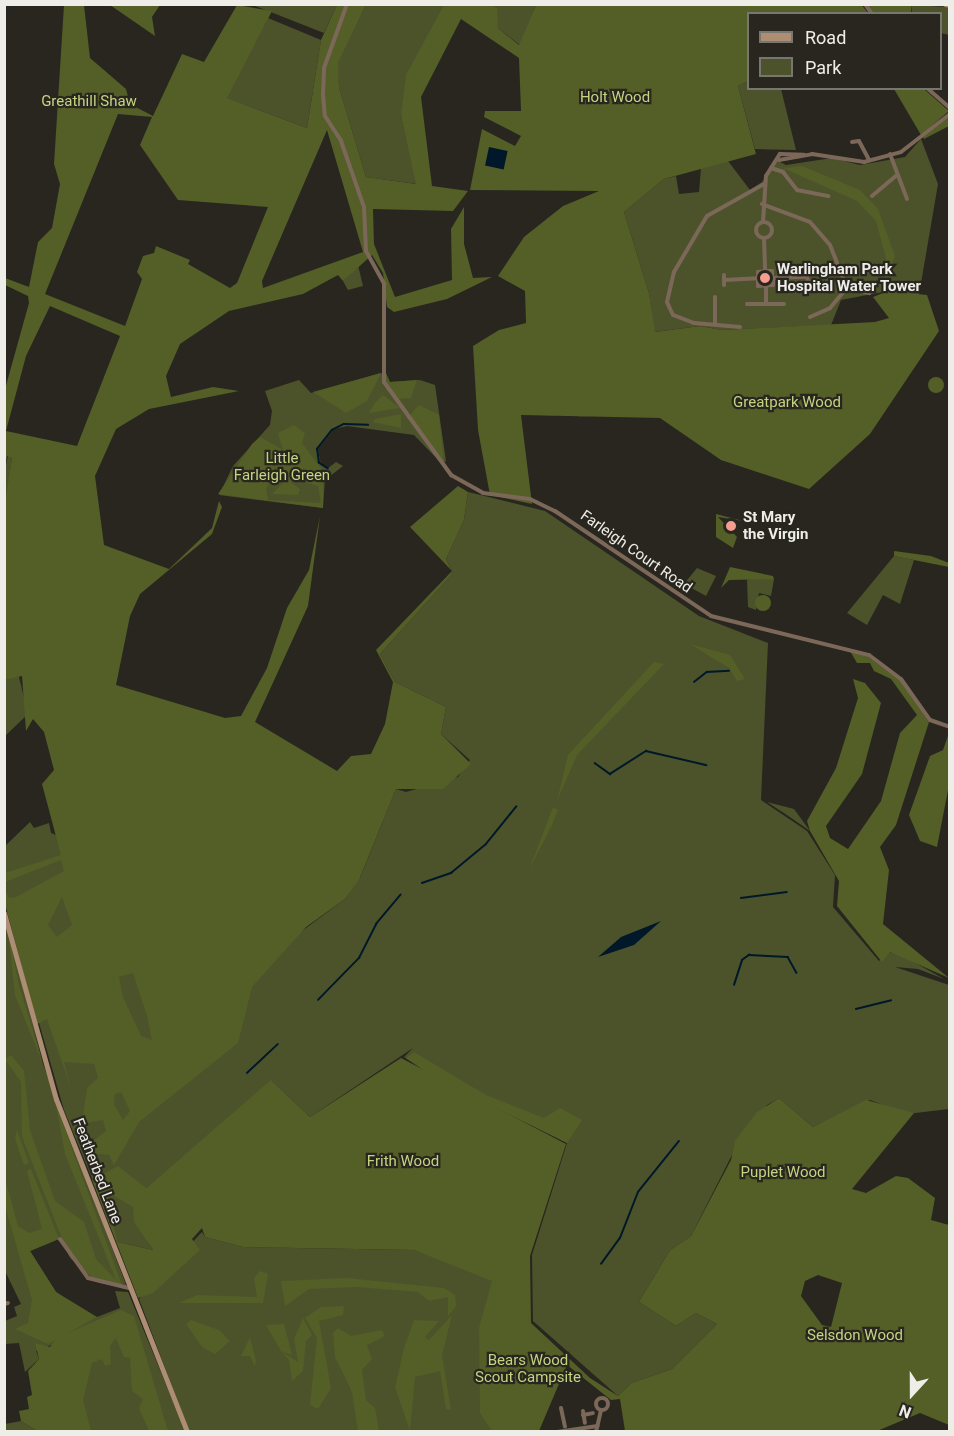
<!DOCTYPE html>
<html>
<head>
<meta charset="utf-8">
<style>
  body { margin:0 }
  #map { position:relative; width:954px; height:1436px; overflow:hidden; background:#28261f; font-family:Roboto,sans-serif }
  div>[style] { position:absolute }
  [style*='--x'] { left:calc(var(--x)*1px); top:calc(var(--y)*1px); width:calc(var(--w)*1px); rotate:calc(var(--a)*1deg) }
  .green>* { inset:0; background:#4c532b }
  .forest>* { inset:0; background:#545e27; transform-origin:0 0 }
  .round { border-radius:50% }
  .water>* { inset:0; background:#001829; transform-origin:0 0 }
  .stream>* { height:1.5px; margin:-0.75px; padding:0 0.75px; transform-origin:0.75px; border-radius:0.75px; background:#001829 }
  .street>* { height:4px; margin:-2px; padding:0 2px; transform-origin:2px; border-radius:2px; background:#7c6858 }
  .street>.ring { margin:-2px; padding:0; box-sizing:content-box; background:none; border:4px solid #7c6858; border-radius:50% }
  .secondary>* { height:5px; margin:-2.5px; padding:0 2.5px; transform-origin:2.5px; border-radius:2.5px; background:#ad8d73 }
  .dots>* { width:16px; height:16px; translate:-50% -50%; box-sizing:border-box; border:3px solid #28261f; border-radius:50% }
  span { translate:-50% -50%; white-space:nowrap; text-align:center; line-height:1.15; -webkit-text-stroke:4.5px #28261f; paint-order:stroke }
  .park-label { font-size:15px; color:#c4d481 }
  .poi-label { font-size:15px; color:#eeede8; font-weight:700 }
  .left { translate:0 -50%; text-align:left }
  .street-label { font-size:15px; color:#eeede8 }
  .frame { position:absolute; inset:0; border:6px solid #eeede8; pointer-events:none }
  .legend { position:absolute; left:747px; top:12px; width:195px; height:78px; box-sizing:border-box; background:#28261f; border:2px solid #77766f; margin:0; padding:8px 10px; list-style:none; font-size:18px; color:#eeede8 }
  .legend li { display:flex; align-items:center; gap:12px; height:30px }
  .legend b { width:30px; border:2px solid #77766f }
  .north { position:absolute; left:882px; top:1364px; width:60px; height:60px; -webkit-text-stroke:4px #28261f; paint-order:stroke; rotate:201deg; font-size:16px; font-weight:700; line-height:24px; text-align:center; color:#eeede8 }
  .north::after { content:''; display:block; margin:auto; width:21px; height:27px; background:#eeede8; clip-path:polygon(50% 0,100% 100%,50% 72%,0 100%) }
</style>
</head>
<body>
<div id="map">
  <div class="green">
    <i style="clip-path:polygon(253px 5px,337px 5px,324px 33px)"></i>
    <i style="clip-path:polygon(366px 5px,444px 5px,401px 116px,417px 184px,366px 177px,339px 87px,337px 64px)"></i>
    <i style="clip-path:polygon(490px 5px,536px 5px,520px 45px,498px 28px)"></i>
    <i style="clip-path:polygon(911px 5px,949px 7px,949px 35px,941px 33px,940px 14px,912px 13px)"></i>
    <i style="clip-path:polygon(268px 18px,321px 40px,307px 128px,226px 98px)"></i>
    <i style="clip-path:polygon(748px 81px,748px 88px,781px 89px,796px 150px,755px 149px,738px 86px)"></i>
    <i style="clip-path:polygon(921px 139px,938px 184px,919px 295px,888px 291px,841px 300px,831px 325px,722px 330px,700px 326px,654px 332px,649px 293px,624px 212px,664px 179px,676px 176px,679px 194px,699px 192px,701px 168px,728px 161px,750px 190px,762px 182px,776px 160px,786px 165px,832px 158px,860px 165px,905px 157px)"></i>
    <i style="clip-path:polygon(358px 265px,363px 286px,348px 290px,343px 281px)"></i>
    <i style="clip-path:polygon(381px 373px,390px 382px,420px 380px,435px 385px,446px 461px,442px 464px,414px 435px,347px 426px,334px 429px,318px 449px,321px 465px,327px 469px,336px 462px,343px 466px,325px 480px,323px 508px,219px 495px,233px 466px,270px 425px,272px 411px,265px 391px,299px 380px,311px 393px)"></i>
    <i style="clip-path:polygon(8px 455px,12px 458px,5px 508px,5px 469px)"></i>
    <i style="clip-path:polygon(468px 492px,545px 511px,699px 616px,768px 643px,761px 800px,807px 831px,835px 875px,833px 907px,879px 961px,889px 952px,903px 956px,944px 979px,918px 969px,895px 967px,949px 985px,949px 1109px,907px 1114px,870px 1100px,813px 1127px,779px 1098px,767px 1105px,735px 1149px,691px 1236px,670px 1250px,639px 1302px,676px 1326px,696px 1313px,717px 1324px,672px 1369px,631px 1383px,618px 1396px,533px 1321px,532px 1255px,567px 1143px,425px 1071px,404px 1057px,413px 1048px,310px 1117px,272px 1081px,146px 1188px,141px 1231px,153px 1250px,118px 1242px,64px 1110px,5px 904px,5px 846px,30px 822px,34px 828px,49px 823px,51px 833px,302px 931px,345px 899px,360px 878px,396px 789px,406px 792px,458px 777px,470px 760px,441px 734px,446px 707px,395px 682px,380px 654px,453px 573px,446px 559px,464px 520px)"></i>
    <i style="clip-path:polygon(894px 556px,914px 560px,900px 604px,883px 595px,867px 625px,847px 613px)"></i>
    <i style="clip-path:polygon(697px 568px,716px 576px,706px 596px,684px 584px)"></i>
    <i style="clip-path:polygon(760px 576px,774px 579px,771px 596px,759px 593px,756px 610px,748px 607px,747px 580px)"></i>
    <i style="clip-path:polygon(18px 673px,28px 714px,5px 736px,5px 680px)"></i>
    <i style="clip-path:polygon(767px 802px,794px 809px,810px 831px,787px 815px)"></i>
    <i style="clip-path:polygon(5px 917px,43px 1064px,126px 1285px,99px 1283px,71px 1259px,61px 1238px,30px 1251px,56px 1292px,89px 1315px,97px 1317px,120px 1308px,115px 1291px,128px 1292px,185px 1431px,46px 1431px,54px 1344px,36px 1351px,39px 1359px,25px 1372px,19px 1343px,5px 1344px,5px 1321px,17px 1316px,14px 1307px,21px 1304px,5px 1271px)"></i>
    <i style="clip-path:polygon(202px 1232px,205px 1237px,243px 1247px,414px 1250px,485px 1275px,496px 1284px,498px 1431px,189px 1431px,139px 1299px)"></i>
    <i style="clip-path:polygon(21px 1421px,37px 1431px,5px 1432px,5px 1424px)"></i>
  </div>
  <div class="forest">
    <i style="clip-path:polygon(evenodd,861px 4px,868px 13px,748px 14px,748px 81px,738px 86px,756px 154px,664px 179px,624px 212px,649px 293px,655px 332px,700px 326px,722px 330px,875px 322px,889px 318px,873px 297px,888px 291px,927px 295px,939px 331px,870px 434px,809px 489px,721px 460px,660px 418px,521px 415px,532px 504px,490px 495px,478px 430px,473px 346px,499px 330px,526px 323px,525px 291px,498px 276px,524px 237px,563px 206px,599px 191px,470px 190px,482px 129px,515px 146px,521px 136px,484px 117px,485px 111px,521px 111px,519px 58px,461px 19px,421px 97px,432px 186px,468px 191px,453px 211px,373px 209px,374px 244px,395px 297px,452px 280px,451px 229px,464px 207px,464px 244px,473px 278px,492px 277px,447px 299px,394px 312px,387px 307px,383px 273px,372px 255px,343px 281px,338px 275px,303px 294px,229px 311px,180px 344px,166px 376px,171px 397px,213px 387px,239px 391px,149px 409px,116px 429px,95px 476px,104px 545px,169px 569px,212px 528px,219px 501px,222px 507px,212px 534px,140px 594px,130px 616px,116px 685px,225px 718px,241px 716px,267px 668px,287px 608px,309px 570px,320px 516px,308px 606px,255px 722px,337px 771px,351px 756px,371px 754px,385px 724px,393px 682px,376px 650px,452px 571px,410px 527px,458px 486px,468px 492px,464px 520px,446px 559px,453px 573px,380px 654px,395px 682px,446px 707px,441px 734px,471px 764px,443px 789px,396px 789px,359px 880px,345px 899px,306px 927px,252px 987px,238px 1043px,139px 1122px,114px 1165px,109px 1155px,90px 1153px,88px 1145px,106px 1131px,103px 1120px,85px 1123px,87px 1141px,84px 1134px,83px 1116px,87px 1088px,98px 1078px,94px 1064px,64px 1062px,71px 1088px,47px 1019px,37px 1024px,5px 904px,5px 890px,9px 898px,16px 897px,64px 871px,61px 860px,5px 882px,5px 873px,61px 855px,42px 784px,54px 770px,44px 732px,33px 719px,26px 731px,22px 676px,5px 680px,4px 508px,12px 458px,7px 456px,5px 469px,5px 389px,29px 303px,28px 296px,5px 285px,5px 278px,29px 287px,38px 242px,52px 228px,60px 184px,54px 164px,64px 5px,84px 5px,90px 58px,126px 89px,130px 104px,153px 116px,182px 54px,204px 62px,237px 5px,272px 11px,227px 98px,307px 128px,321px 40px,337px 5px,366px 5px,338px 63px,339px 87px,366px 177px,416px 184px,401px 116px,406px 75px,444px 5px,490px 5px,497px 8px,498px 28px,519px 45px,536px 5px,861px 4px,118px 114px,152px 117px,140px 145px,178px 200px,268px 207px,237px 283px,230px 288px,188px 264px,190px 260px,156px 246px,154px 253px,143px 256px,137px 272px,142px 279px,125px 326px,45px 294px,118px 114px,861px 4px,327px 130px,363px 252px,263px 288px,262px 281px,327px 130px,861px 4px,50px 306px,120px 336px,77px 446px,6px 431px,26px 356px,50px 306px,861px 4px,62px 897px,72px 925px,57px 937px,48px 925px,62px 897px,861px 4px,133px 973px,147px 1016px,152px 1040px,141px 1036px,123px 997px,119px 977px,133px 973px,861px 4px,121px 1092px,130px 1111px,123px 1120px,114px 1104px,115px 1094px,121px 1092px)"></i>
    <i style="clip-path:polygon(110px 5px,160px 5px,152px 17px,155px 36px)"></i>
    <i style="left:869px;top:5px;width:42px;height:9px"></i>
    <i style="clip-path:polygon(894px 89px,924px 89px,949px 111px,921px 135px)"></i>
    <i style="clip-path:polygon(949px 117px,949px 126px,924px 139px,923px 137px)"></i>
    <i style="clip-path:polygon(802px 166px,860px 190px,878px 209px,895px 256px,887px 278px,880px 274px,886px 258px,876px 221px,857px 201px,783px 168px)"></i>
    <i style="clip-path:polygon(381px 373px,367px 401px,346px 413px,313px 392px)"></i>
    <i style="clip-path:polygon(386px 373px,390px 382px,417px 380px,411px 398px,398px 399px,386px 382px)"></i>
    <i class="round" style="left:928px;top:377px;width:16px;height:16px"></i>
    <i style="clip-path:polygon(383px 395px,400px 408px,369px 413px,375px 403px)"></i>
    <i style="clip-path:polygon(419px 405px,439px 415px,444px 463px,409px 416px)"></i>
    <i style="clip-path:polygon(401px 414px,401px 428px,373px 422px,375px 419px)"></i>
    <i style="clip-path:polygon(evenodd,294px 425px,305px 433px,302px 443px,323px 471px,323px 508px,218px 494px,252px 444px,260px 437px,283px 450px,278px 433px,294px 425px,275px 466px,283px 483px,272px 494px,298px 495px,300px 489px,290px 482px,298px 480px,318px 486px,321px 503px,268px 500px,266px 490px,275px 466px)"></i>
    <i style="clip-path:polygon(716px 514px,743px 521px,718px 517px,737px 537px,733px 548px,716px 537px)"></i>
    <i style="clip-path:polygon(894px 551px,931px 556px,949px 563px,949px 567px,894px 556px)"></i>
    <i style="clip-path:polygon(730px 567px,773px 576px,774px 579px,729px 580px,721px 588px)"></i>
    <i class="round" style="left:755px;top:595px;width:16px;height:16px"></i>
    <i style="clip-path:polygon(690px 644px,730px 655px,745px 679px,737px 681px,729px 668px)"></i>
    <i style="clip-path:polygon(850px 651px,867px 656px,902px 682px,929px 722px,896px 825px,880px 847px,889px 870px,883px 924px,949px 978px,890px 952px,882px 962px,837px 906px,839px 881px,810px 831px,807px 821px,836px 768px,858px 698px,853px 679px,865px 683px,881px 703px,862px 774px,826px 826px,830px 838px,848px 849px,881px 801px,900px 733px,917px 715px,891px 679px,874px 671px,870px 663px,857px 663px)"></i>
    <i style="clip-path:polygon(654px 662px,664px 664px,577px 755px,557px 801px,568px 755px)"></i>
    <i style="clip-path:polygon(949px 733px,949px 785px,937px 847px,920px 841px,909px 815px,930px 756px,943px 750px)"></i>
    <i style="clip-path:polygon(553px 807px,558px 810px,553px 823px,529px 870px)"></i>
    <i style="clip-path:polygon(8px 931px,19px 985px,43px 1064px,15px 995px)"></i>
    <i style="clip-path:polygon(414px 1052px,486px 1095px,544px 1118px,560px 1108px,582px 1120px,567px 1143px,437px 1079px,406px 1058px)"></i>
    <i style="clip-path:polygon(11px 1055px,24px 1071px,30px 1130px,55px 1201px,84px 1222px,96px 1259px,116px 1280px,65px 1154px,56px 1105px,123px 1288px,94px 1280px,69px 1256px,22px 1137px,21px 1082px,5px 1059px)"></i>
    <i style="clip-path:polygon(evenodd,401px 1058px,566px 1144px,530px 1256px,531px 1323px,590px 1378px,618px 1396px,631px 1383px,672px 1369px,717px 1324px,696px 1313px,676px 1326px,639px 1302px,670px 1250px,691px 1236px,731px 1160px,735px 1141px,756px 1113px,779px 1098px,813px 1127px,866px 1100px,914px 1113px,852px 1189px,866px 1193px,896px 1176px,908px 1178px,935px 1198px,931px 1220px,949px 1225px,949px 1425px,920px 1413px,877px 1431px,625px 1431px,620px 1399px,611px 1400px,567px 1365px,539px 1431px,492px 1431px,480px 1413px,479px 1328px,492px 1281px,414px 1250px,243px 1247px,205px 1237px,202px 1228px,192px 1239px,200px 1250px,153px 1293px,138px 1298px,92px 1180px,118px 1166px,146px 1188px,271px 1080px,310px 1117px,401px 1058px,111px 1194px,133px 1207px,134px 1222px,153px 1250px,118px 1242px,106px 1202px,111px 1194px,401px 1058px,818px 1275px,842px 1283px,831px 1327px,822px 1325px,801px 1296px,805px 1281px,818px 1275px)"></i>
    <i style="clip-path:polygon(17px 1130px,29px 1163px,24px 1165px,15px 1139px)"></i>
    <i style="clip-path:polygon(31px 1169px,59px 1239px,30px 1251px,56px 1292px,97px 1317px,48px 1344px,15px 1329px,28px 1323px,32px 1300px,5px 1206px,4px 1175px,18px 1226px,29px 1233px,42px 1229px,27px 1171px)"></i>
    <i style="clip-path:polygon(260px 1271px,268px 1274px,263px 1303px,179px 1303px,197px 1295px,257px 1297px,254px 1278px)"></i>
    <i style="clip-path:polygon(347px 1278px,444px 1288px,455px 1295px,456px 1306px,448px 1316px,448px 1297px,429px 1301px,418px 1292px,357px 1287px,309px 1289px,285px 1306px,281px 1281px)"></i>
    <i style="clip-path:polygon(344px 1306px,343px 1315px,319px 1321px,331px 1388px,318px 1409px,310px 1405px,317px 1338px,305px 1318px,321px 1307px)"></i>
    <i style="clip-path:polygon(121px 1310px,134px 1316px,168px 1431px,149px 1431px,139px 1408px,143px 1399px,132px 1391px,130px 1358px,124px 1357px,116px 1338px,110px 1346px,111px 1364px,105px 1366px,102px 1359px,92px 1363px,83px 1400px,91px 1431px,37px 1431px,21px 1421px,19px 1411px,29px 1409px,27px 1397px,32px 1395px,28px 1371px,39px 1359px,35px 1343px,50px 1347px,56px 1338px)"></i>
    <i style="clip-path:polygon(452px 1315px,442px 1355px,451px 1410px,446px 1409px,440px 1371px,415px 1377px,410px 1431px,395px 1387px,404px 1348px,414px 1320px,439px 1321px,425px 1337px,429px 1340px)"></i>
    <i style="clip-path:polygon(303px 1318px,312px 1335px,306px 1341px,303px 1371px,292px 1381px,289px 1360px,281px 1351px,266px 1325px,284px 1324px,292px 1355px,281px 1351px,298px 1362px,294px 1339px)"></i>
    <i style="clip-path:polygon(191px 1320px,219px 1330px,230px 1341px,215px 1354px,202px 1347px,186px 1324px)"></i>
    <i style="clip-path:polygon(338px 1328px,351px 1336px,382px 1330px,385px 1336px,367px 1345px,372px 1359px,362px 1370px,366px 1400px,375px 1408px,379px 1431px,358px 1431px,352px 1392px,335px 1357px,333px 1333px)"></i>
    <i style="clip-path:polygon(250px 1337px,256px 1361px,255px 1366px,250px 1356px,241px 1356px)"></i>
  </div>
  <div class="water">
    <i style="left:489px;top:147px;width:19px;height:19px;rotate:12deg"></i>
    <i style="clip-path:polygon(661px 921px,634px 945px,598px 957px,621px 937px)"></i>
  </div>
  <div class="stream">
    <i style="--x:328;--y:469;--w:11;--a:-146"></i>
    <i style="--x:319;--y:463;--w:14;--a:-98"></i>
    <i style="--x:317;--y:449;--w:24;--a:-52"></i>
    <i style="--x:332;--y:430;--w:13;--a:-27"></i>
    <i style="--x:344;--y:424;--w:24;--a:2"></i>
    <i style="--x:694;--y:682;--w:16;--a:-38"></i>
    <i style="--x:707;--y:672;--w:22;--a:-3"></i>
    <i style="--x:595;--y:763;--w:19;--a:36"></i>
    <i style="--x:610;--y:774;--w:43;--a:-32.6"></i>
    <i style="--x:646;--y:751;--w:62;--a:13.1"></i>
    <i style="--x:422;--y:883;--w:31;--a:-19"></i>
    <i style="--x:451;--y:873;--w:45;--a:-39.6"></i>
    <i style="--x:486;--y:844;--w:48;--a:-51"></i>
    <i style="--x:741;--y:898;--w:46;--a:-7.4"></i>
    <i style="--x:734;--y:985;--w:26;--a:-72"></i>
    <i style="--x:742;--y:960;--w:9;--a:-36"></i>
    <i style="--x:749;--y:955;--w:39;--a:3"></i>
    <i style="--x:788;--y:957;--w:18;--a:61"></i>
    <i style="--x:318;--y:1000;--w:59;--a:-45.7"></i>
    <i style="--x:359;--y:958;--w:38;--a:-63"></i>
    <i style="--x:376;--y:924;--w:38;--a:-50"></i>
    <i style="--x:856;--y:1009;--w:36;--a:-14"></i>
    <i style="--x:247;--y:1073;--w:42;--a:-43.1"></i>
    <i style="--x:601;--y:1264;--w:32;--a:-54"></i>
    <i style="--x:620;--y:1238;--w:49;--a:-68.6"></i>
    <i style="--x:638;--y:1192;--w:65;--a:-51.2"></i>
  </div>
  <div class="street">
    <i style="--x:347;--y:4;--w:68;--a:109.8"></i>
    <i style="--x:324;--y:68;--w:27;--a:92"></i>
    <i style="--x:323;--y:95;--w:21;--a:85"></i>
    <i style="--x:325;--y:116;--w:30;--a:57"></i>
    <i style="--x:341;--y:141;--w:70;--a:70.8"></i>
    <i style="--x:364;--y:207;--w:44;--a:87.4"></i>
    <i style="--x:366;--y:251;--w:38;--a:61"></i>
    <i style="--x:384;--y:284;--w:98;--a:90"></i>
    <i style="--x:384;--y:382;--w:115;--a:54.2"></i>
    <i style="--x:451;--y:475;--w:37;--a:29"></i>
    <i style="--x:483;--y:493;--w:47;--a:7.3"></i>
    <i style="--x:530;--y:499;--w:28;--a:26"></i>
    <i style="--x:555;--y:511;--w:188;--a:33.9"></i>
    <i style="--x:711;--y:616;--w:163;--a:13.9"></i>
    <i style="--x:869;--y:655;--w:40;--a:37"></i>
    <i style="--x:901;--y:679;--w:50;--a:54.7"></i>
    <i style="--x:930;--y:720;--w:21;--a:19"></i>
    <i style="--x:865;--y:4;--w:12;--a:55"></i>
    <i style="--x:927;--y:88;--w:30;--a:41"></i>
    <i style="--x:852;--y:142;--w:7;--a:-8"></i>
    <i style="--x:859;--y:141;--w:21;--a:62"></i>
    <i style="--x:890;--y:154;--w:48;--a:69.3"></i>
    <i style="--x:779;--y:160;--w:34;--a:-10"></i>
    <i style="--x:812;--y:154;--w:53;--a:8.7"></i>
    <i style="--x:864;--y:162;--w:38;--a:-15"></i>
    <i style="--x:901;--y:152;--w:62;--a:-37.8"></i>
    <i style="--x:771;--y:168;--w:13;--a:18"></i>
    <i style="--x:783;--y:172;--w:23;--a:52"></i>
    <i style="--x:797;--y:190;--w:32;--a:11"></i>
    <i style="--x:872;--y:196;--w:31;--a:-40"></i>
    <i style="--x:762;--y:204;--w:51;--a:20.6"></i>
    <i style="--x:810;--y:222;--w:30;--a:49"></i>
    <i style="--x:830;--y:245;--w:46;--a:68.4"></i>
    <i style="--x:847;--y:288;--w:23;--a:13"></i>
    <i style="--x:763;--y:222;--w:46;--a:-86.3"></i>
    <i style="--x:766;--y:176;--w:26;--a:-58"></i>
    <i style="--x:780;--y:154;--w:24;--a:2"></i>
    <i class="ring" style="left:756px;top:222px;width:12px;height:12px"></i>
    <i style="--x:764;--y:238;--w:33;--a:88"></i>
    <i style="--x:765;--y:271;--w:7;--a:0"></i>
    <i style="--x:772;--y:271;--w:7;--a:90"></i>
    <i style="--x:806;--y:272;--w:14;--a:78"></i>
    <i style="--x:724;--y:275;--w:10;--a:90"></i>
    <i style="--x:758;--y:278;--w:6;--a:-90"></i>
    <i style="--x:758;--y:272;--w:7;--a:-8"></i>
    <i style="--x:724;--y:280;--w:34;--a:-3"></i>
    <i style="--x:758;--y:278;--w:8;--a:90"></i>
    <i style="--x:758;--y:286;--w:15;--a:-4"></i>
    <i style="--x:773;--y:285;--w:7;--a:-90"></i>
    <i style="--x:773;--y:278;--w:34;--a:-2"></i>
    <i style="--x:766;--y:286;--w:18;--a:90"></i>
    <i style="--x:715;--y:297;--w:26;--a:90"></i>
    <i style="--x:747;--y:304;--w:37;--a:0"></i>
    <i style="--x:810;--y:317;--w:22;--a:-24"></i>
    <i style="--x:830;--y:308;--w:26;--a:-50"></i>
    <i style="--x:740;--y:327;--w:46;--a:-175"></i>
    <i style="--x:694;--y:323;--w:22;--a:-159"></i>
    <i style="--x:673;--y:315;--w:14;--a:-115"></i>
    <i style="--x:667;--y:302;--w:31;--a:-77"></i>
    <i style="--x:674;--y:272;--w:65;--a:-59.5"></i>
    <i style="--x:707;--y:216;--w:65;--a:-29.3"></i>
    <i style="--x:60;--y:1239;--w:48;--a:54.3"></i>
    <i style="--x:88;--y:1278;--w:42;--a:13.7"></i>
    <i style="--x:4;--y:1304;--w:4;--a:-14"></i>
    <i class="ring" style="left:596px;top:1398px;width:8px;height:8px"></i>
    <i style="--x:561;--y:1408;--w:19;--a:78"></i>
    <i style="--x:583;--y:1411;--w:12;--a:81"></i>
    <i style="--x:583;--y:1415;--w:10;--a:-11"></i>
    <i style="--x:557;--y:1432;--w:41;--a:-8.3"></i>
    <i style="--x:596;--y:1432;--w:22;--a:-77"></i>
  </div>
  <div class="secondary">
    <i style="--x:945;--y:4;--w:5;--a:11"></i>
    <i style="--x:4;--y:913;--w:193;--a:74.4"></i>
    <i style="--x:56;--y:1099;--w:358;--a:68.5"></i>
  </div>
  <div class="dots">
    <i style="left:765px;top:278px;background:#f59d8f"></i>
    <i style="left:731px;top:526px;background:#f59d8f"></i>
  </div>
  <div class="park-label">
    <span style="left:615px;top:98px">Holt Wood</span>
    <span style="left:89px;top:102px">Greathill Shaw</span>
    <span style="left:787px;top:403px">Greatpark Wood</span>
    <span style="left:282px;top:467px">Little<br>Farleigh Green</span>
    <span style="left:403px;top:1162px">Frith Wood</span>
    <span style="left:783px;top:1173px">Puplet Wood</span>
    <span style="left:855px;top:1336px">Selsdon Wood</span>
    <span style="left:528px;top:1369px">Bears Wood<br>Scout Campsite</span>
  </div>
  <div class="poi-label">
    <span class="left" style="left:777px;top:278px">Warlingham Park<br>Hospital Water Tower</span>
    <span class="left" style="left:743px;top:526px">St Mary<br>the Virgin</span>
  </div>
  <div class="street-label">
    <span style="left:636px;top:552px;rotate:35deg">Farleigh Court Road</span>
    <span style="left:97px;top:1171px;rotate:69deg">Featherbed Lane</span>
  </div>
  <div class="frame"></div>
  <ul class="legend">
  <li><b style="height:8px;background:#ad8d73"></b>Road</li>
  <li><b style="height:16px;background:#4c532b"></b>Park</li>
  </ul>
  <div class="north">N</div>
</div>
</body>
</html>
